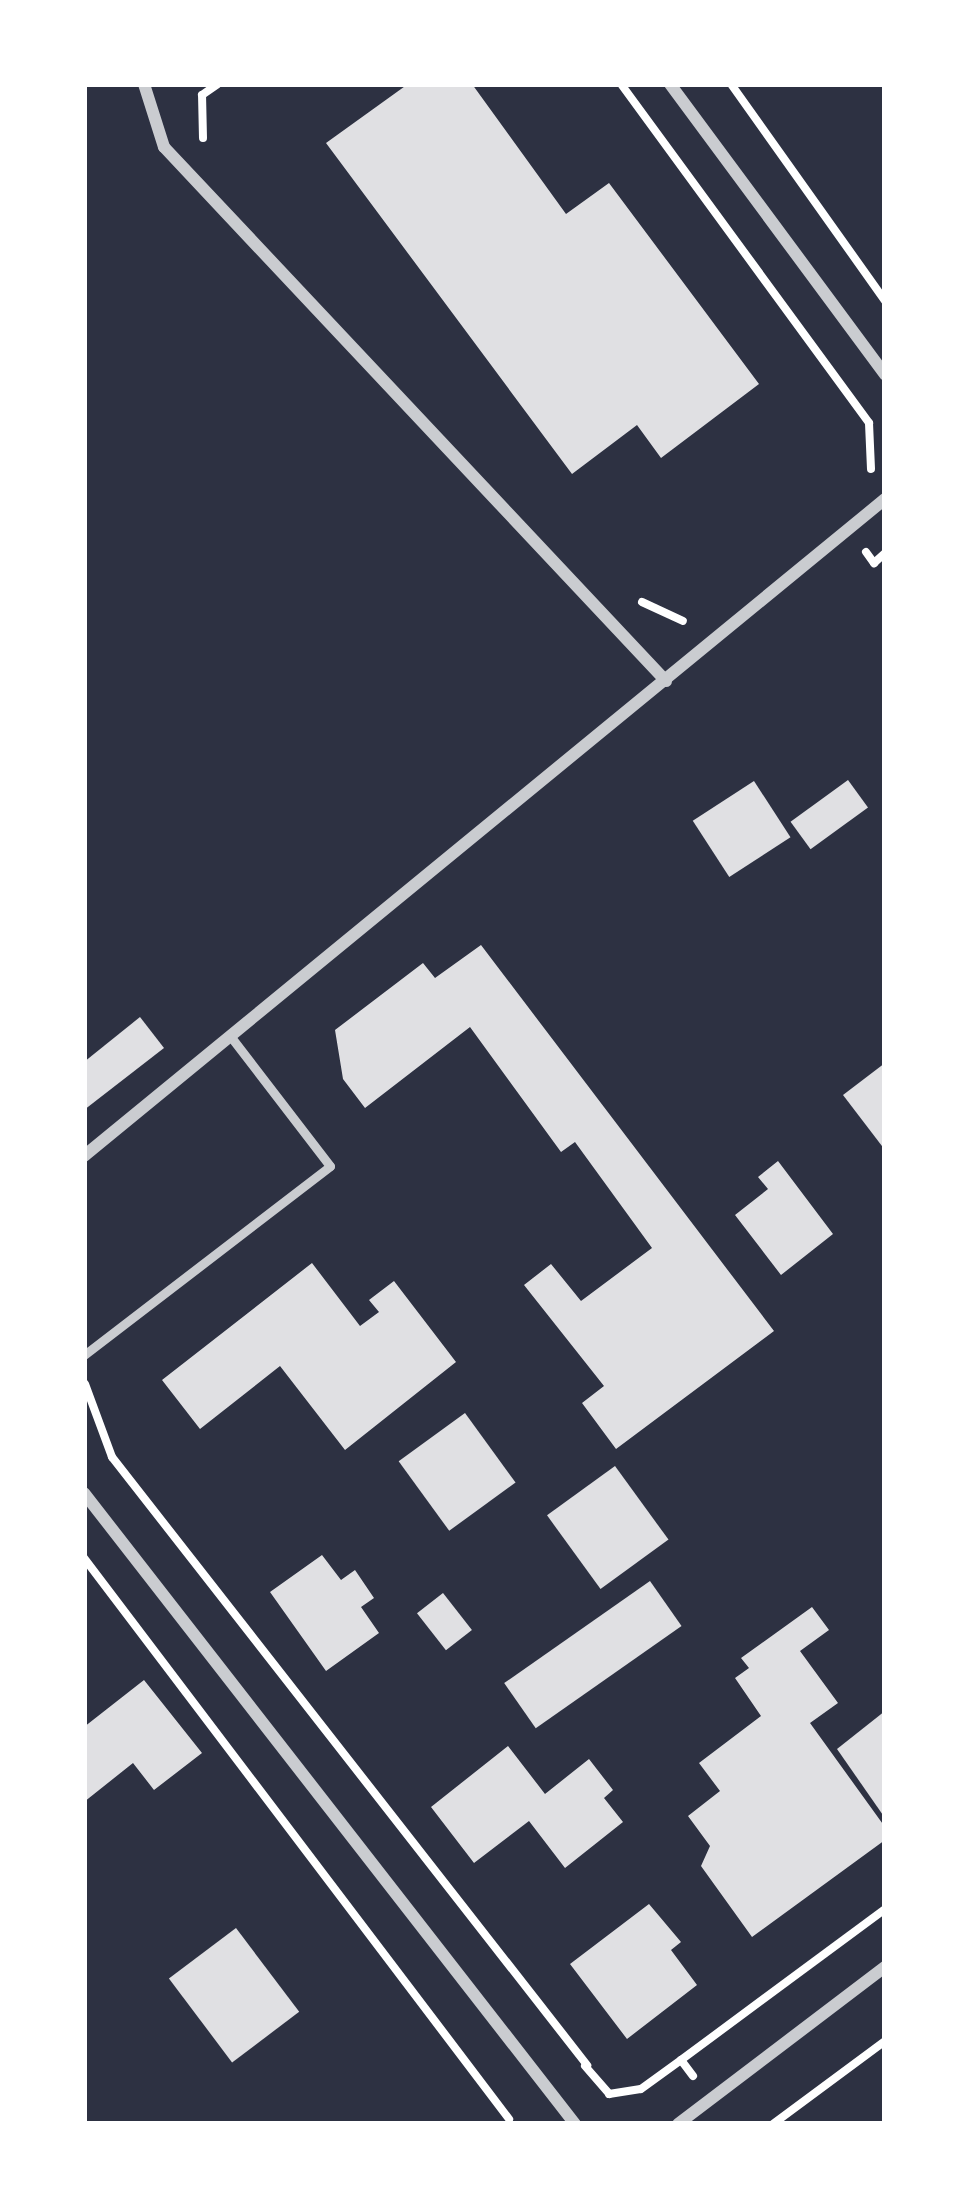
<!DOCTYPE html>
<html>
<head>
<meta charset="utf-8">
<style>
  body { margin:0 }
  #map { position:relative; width:969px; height:2208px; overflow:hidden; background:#2d3142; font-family:"Source Sans 3",sans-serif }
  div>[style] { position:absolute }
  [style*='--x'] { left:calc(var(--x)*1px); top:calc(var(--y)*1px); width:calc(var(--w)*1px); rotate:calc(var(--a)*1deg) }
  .building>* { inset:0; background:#e0e0e3; transform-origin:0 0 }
  .path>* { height:8px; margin:-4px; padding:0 4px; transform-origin:4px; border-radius:4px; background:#fff }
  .service>* { height:9px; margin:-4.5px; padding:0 4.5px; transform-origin:4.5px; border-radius:4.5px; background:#caccd0 }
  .minor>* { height:12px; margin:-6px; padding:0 6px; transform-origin:6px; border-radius:6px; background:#caccd0 }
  span { translate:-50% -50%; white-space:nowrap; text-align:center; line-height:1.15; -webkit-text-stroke:9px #fff; paint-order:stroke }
  .frame { position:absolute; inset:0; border:87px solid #fff; pointer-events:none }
</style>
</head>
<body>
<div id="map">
  <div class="building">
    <i style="clip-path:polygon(408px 84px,472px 84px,566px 214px,609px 183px,759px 384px,661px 458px,637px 425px,572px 474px,326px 143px)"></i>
    <i style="left:848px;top:780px;width:34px;height:71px;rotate:54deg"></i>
    <i style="left:754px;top:781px;width:67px;height:73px;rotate:57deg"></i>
    <i style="clip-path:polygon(481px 945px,774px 1331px,616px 1449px,582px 1403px,604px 1386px,524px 1285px,551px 1264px,581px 1301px,652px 1248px,575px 1142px,561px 1152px,470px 1027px,365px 1108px,343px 1079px,335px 1030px,423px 963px,435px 978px)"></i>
    <i style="clip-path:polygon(140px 1017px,164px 1048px,84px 1110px,84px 1062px)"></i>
    <i style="clip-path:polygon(885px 1063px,885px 1150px,843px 1095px)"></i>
    <i style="clip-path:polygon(778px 1161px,833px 1234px,781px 1275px,735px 1215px,768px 1189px,758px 1177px)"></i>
    <i style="clip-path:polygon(312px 1263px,360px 1326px,379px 1312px,369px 1300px,394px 1281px,456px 1362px,345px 1450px,280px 1366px,200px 1429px,162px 1380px)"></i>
    <i style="left:465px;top:1413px;width:86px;height:82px;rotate:54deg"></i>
    <i style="left:615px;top:1466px;width:91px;height:84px;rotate:54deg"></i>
    <i style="clip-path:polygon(322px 1555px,341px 1580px,355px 1570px,374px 1598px,361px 1607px,379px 1633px,326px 1671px,270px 1592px)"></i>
    <i style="left:650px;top:1581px;width:55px;height:178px;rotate:55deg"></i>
    <i style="left:443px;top:1593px;width:47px;height:33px;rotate:52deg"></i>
    <i style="clip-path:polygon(812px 1607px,829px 1630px,800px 1651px,838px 1703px,810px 1723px,885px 1827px,885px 1840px,752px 1937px,701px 1866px,710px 1846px,688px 1816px,720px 1791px,699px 1763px,761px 1716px,735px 1678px,749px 1668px,741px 1658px)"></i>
    <i style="clip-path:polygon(144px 1680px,202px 1753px,154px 1790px,133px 1763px,84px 1802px,84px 1727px)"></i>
    <i style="clip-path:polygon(885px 1711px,885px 1818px,837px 1749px)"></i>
    <i style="clip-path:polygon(508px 1746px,545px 1794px,589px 1759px,613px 1790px,604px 1798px,623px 1822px,565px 1868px,529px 1821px,474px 1863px,431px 1807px)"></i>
    <i style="clip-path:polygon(649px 1904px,681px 1942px,671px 1950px,697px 1985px,627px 2039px,570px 1964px)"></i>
    <i style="left:236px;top:1928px;width:105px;height:84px;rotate:53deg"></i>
  </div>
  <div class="path">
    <i style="--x:621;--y:84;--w:420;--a:53.8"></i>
    <i style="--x:869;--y:423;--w:46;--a:87.5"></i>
    <i style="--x:731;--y:84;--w:266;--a:54.6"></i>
    <i style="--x:203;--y:138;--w:43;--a:-91.3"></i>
    <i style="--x:202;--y:95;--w:19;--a:-35"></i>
    <i style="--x:866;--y:552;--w:14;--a:54"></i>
    <i style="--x:874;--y:563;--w:15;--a:-42"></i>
    <i style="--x:642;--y:602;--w:45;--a:24.9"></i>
    <i style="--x:85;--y:1384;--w:78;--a:69.7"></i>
    <i style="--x:112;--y:1457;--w:772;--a:52"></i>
    <i style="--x:84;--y:1558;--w:704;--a:52.85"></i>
    <i style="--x:681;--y:2060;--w:254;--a:-36.5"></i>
    <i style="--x:585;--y:2066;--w:37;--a:49"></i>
    <i style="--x:609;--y:2094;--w:32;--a:-9"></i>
    <i style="--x:641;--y:2089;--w:49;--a:-35.9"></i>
    <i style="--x:681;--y:2060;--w:20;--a:53"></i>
    <i style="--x:773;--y:2124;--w:139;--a:-36.5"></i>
  </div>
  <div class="service">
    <i style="--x:84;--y:1355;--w:310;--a:-37.5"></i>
    <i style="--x:330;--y:1166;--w:163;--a:-127.5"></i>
  </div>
  <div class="minor">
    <i style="--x:144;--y:84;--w:66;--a:72.4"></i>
    <i style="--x:164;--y:147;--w:733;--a:46.77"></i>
    <i style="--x:670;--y:84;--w:362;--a:53.5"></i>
    <i style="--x:84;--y:1156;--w:1036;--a:-39.36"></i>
    <i style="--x:84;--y:1493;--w:800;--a:52.11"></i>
    <i style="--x:678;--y:2124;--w:260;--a:-37.2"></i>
  </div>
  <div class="frame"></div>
</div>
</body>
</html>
